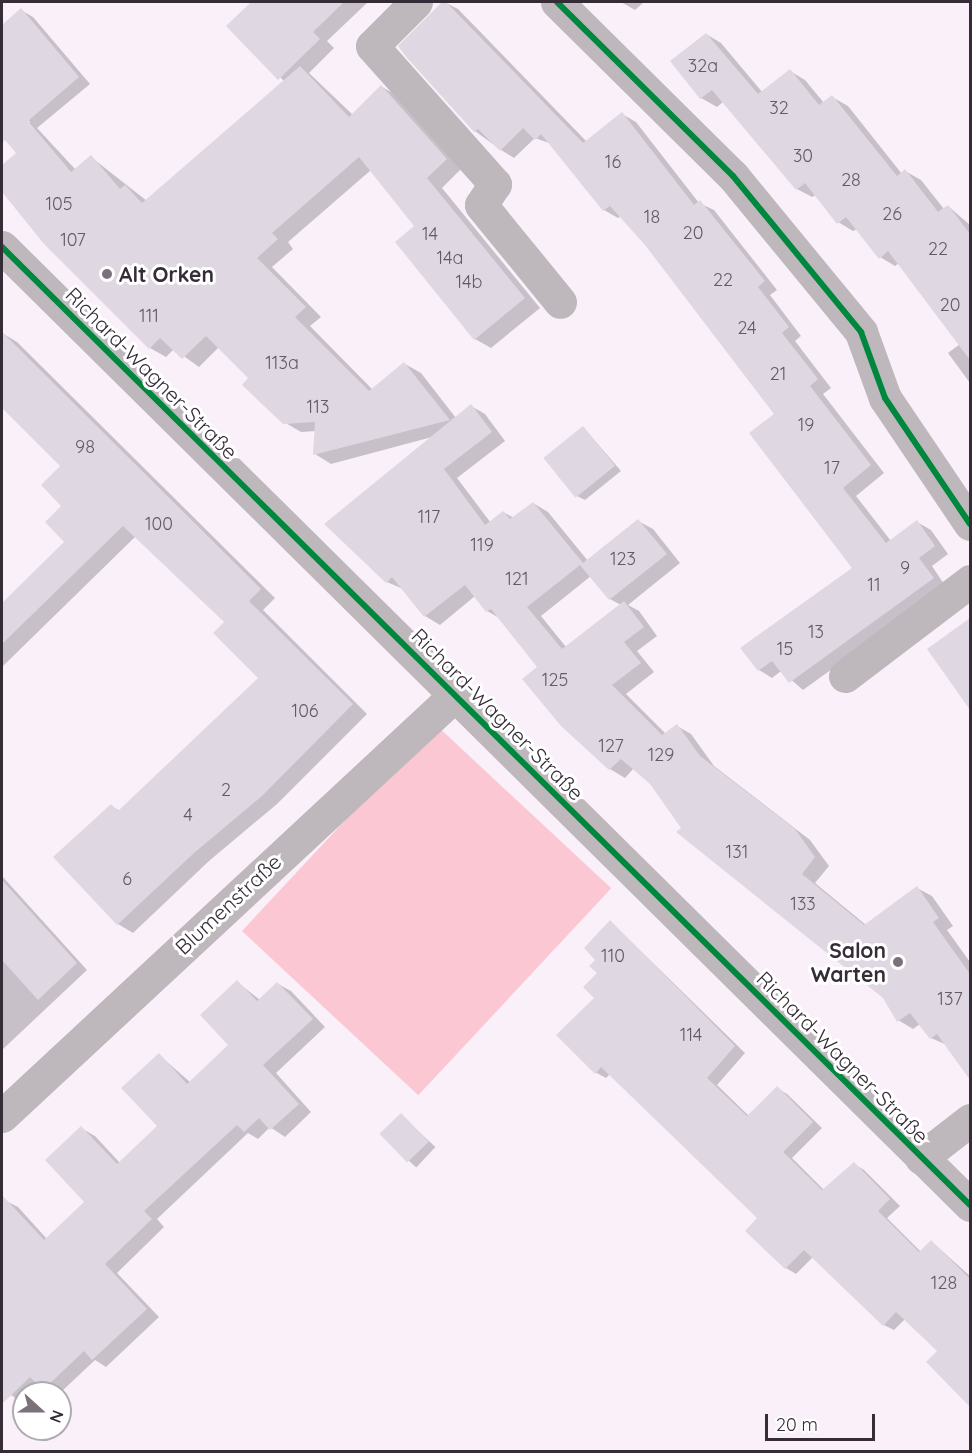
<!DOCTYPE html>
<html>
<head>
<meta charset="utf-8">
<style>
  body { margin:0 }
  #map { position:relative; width:972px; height:1453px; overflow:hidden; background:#faf0fa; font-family:Quicksand,sans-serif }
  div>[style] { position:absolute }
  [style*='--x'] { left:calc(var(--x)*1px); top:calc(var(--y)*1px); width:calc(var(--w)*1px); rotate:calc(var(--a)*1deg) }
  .green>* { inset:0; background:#fbc7d2; transform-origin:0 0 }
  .shadow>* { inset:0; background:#0003; transform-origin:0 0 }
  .building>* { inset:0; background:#dfd8e3; transform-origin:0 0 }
  .minor>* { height:33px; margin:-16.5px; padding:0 16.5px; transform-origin:16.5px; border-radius:16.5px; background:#beb8bc }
  .cycleway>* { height:6px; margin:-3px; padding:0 3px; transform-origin:3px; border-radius:3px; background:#00873e }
  .dots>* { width:16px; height:16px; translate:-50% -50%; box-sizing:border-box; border:3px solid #fff; border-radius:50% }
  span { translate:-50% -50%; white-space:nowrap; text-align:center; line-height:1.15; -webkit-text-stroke:6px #fff; paint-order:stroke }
  .number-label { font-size:18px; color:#635a65 }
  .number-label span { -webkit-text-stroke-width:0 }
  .poi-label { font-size:21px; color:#362c37; font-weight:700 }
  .left { translate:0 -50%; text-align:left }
  .right { translate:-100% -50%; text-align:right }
  .street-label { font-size:21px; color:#362c37 }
  .frame { position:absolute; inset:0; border:3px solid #362c37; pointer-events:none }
  .north { position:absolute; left:12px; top:1381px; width:60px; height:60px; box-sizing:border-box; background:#fff; border:2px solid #afabaf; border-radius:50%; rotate:111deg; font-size:16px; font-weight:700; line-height:24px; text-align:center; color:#362c37 }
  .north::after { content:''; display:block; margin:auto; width:21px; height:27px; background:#7b717b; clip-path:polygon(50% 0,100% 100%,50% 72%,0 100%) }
  .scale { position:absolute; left:765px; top:1414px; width:110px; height:27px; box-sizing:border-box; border:3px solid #362c37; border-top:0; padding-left:8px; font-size:18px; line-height:21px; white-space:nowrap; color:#362c37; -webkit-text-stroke:4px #fff; paint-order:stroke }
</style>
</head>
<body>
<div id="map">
  <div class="green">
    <i style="left:435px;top:724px;width:241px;height:283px;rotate:43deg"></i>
  </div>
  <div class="shadow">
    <i style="clip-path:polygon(evenodd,254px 2px,368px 2px,327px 41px,334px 48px,309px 73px,353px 115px,382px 87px,398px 96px,462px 168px,442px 188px,540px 308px,491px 348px,475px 339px,417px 226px,371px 170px,288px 242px,293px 249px,272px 267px,321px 317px,310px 326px,373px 390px,405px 364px,421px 373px,456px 418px,471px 406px,485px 414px,505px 441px,457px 478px,491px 523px,503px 512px,514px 518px,533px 503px,548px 512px,588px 561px,638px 521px,653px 529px,680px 563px,628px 605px,639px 611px,657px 636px,637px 651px,654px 672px,626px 694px,666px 734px,677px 726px,691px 734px,714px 766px,810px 840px,829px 866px,815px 883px,866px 925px,917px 888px,932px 896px,953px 926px,947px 930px,970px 962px,970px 1074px,947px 1045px,931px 1038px,920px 1024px,913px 1029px,898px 1020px,884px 997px,683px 828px,651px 783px,634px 768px,625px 778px,610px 769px,562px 725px,539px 667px,501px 619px,487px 611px,475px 596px,440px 625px,425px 616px,403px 589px,387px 582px,432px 437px,331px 464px,315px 454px,316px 431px,301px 432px,284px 422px,250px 378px,219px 347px,199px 367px,174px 349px,166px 357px,150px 348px,45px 242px,2px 190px,2px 167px,18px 153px,8px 141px,30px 122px,2px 90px,2px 25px,21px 10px,33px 17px,90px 84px,37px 128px,76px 170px,91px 157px,147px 201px,284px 81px,228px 26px,254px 2px,591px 576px,610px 599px,621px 605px,566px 647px,541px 616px,591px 576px)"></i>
    <i style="clip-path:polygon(444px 2px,458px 9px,587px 142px,622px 114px,636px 122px,699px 203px,714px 210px,777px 290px,770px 295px,801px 336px,795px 341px,831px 388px,823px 394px,884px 473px,856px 496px,891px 541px,917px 522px,931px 530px,948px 554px,932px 566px,946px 587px,803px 690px,781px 671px,772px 678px,759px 670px,854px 568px,776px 414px,646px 244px,621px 216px,618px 218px,604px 210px,552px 144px,535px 138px,514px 158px,501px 150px,475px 131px,400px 46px)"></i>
    <i style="clip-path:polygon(621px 2px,644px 2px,635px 10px)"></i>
    <i style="clip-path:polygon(706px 34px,721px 43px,763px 93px,790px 71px,805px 80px,824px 103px,832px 97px,848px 106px,902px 174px,905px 171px,921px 180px,944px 209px,948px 206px,970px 225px,970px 383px,948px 353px,960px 344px,899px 263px,895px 266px,880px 257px,857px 229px,853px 231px,838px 222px,816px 195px,812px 197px,797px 189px,724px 101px,717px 107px,701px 98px)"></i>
    <i style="clip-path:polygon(2px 333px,17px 342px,275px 598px,263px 610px,367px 714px,277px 804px,209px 861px,133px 933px,118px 924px,55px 857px,111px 806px,120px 811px,260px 678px,227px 622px,136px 536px,2px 667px,2px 605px,66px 542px,62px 466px,2px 406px)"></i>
    <i style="clip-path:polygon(583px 427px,621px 471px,585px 500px,577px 496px)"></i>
    <i style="clip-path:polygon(970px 620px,970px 707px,930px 650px)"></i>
    <i style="clip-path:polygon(2px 876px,87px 970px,2px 1050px)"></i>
    <i style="clip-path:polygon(611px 922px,745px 1053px,717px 1085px,749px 1116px,777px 1088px,787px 1094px,822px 1128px,792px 1158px,824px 1190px,854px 1164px,864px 1170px,900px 1206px,887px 1218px,921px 1252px,931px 1241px,970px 1276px,970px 1292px,963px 1300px,970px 1307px,970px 1404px,928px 1362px,939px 1351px,905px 1319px,894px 1330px,884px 1325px,814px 1256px,796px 1274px,786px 1268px,747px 1231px,759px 1218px,610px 1074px,606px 1078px,595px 1072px,597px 960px)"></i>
    <i style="clip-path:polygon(237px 982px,260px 1000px,278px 984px,291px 991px,325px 1027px,276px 1073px,311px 1112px,285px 1137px,270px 1127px,258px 1139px,248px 1133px,157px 1219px,164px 1227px,117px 1273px,159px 1317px,106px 1367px,95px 1360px,60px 1393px,41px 1386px,34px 1393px,24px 1393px,23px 1404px,2px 1388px,2px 1202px,4px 1200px,18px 1207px,47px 1239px,86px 1202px,81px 1128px,95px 1136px,120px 1163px,159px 1126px,159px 1055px,190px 1082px,230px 1045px)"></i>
    <i style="left:401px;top:1115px;width:47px;height:28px;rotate:43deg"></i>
  </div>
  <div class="building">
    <i style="clip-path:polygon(251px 2px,344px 2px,313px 32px,320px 39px,278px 80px,226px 26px)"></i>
    <i style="clip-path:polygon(442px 2px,446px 2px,583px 143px,622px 112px,694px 205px,700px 200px,765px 281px,758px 287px,789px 327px,782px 333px,818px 379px,810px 386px,871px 465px,843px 488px,886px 543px,917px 520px,935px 546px,919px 558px,934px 578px,789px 683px,772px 661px,758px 671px,740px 648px,852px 568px,749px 433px,774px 414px,645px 245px,610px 206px,603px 211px,541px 134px,535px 140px,523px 128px,500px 151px,478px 129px,474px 132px,408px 59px,398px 46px)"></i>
    <i style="clip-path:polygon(21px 8px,79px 77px,28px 121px,71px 172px,91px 155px,120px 189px,125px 185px,142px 203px,300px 66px,349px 117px,381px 85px,447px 159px,427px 178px,525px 298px,474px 340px,395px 242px,414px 226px,359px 157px,272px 233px,278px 239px,257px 258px,306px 307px,295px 317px,369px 391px,404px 362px,450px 420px,313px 455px,315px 422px,283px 424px,242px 385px,248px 378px,206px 336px,182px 359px,160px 338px,149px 349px,44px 244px,2px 192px,2px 165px,16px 153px,5px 140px,2px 143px,2px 25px)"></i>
    <i style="clip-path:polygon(706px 33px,758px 94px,790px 69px,819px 105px,832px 95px,897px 176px,905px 169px,938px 212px,948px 205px,970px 234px,970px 360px,888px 251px,879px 259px,846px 217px,837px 224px,805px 183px,796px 190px,712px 90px,700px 99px,670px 61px)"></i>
    <i style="clip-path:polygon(2px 332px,261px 589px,249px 601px,353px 704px,262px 796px,194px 853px,117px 925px,53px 857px,111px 804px,118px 811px,258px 678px,213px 633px,224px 622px,123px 526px,2px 644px,2px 603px,64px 542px,45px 522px,61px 506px,41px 485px,60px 466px,2px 408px)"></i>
    <i style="clip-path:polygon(471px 404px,492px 432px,444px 469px,485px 525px,503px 511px,510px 519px,533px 502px,583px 563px,638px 519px,667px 554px,609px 600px,580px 565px,527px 607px,562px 649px,624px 601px,644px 627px,624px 642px,641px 663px,612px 685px,662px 735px,677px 724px,700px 756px,795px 829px,815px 857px,802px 874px,864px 925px,917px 886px,939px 918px,933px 922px,970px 974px,970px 1080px,937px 1034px,930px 1039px,910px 1013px,897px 1022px,883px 998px,676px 832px,681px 828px,650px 784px,621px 759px,609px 770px,561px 726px,522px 679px,537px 667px,491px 609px,486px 612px,465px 585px,424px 617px,392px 577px,386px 583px,324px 524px)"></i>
    <i style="left:583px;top:426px;width:51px;height:51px;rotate:51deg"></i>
    <i style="clip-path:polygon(970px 618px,970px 710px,927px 649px)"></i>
    <i style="clip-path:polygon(2px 880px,77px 963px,38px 1000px,2px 960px)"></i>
    <i style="clip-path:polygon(610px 920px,735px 1046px,707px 1078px,747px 1116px,777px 1086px,813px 1122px,783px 1152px,822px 1190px,854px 1162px,890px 1199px,878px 1211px,919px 1252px,931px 1240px,970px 1279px,970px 1407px,926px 1362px,937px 1351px,896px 1312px,883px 1326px,804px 1250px,785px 1269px,745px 1231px,757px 1218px,601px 1067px,595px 1074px,556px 1035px,594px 998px,583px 987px,597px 973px,589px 966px,595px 960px,584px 948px)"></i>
    <i style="clip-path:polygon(237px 980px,257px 1001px,277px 982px,313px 1019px,263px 1065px,299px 1104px,270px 1130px,259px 1118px,244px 1132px,237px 1125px,144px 1211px,152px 1219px,105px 1264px,147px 1309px,92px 1360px,84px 1351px,43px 1390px,30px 1377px,2px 1404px,2px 1195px,44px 1240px,84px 1202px,45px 1160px,81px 1126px,117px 1164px,157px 1126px,121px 1088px,159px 1053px,187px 1084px,228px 1045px,200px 1015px)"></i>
    <i style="left:401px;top:1113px;width:40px;height:30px;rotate:46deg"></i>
  </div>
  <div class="minor">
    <i style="--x:416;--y:2;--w:62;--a:135"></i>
    <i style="--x:372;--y:46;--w:185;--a:48.3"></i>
    <i style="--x:495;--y:184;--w:25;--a:124"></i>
    <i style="--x:481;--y:205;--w:125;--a:50.8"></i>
    <i style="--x:557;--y:2;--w:247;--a:44.7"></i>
    <i style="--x:733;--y:176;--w:202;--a:50.6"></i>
    <i style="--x:861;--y:332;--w:70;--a:70"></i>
    <i style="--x:885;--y:398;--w:152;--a:56"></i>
    <i style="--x:2;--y:247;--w:1362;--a:44.7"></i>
    <i style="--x:845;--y:676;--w:157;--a:-37.2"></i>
    <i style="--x:2;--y:1116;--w:620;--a:-42.91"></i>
    <i style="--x:921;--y:1158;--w:62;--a:-37.8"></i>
  </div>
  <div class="cycleway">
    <i style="--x:557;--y:2;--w:247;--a:44.7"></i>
    <i style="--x:733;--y:176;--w:202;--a:50.6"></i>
    <i style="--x:861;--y:332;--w:70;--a:70"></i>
    <i style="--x:885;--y:398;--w:152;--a:56"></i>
    <i style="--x:2;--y:247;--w:1362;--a:44.7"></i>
  </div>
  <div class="dots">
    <i style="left:107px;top:274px;background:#7b717b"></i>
    <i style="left:898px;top:962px;background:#7b717b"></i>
  </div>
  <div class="number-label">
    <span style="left:703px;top:66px">32a</span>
    <span style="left:779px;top:108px">32</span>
    <span style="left:803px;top:156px">30</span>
    <span style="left:613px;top:162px">16</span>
    <span style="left:851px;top:180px">28</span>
    <span style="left:59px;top:204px">105</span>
    <span style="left:892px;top:214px">26</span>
    <span style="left:652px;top:217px">18</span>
    <span style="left:693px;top:233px">20</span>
    <span style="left:430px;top:234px">14</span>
    <span style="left:73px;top:240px">107</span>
    <span style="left:938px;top:249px">22</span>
    <span style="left:450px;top:258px">14a</span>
    <span style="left:723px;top:280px">22</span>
    <span style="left:469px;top:282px">14b</span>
    <span style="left:950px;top:305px">20</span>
    <span style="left:149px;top:316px">111</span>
    <span style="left:747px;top:328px">24</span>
    <span style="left:282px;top:363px">113a</span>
    <span style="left:778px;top:374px">21</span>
    <span style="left:318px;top:407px">113</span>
    <span style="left:806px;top:425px">19</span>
    <span style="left:85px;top:447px">98</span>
    <span style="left:832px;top:468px">17</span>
    <span style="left:429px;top:517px">117</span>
    <span style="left:159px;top:524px">100</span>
    <span style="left:482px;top:545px">119</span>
    <span style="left:623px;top:559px">123</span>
    <span style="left:905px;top:568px">9</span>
    <span style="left:517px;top:579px">121</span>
    <span style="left:874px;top:585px">11</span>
    <span style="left:816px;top:632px">13</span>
    <span style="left:785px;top:649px">15</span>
    <span style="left:555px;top:680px">125</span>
    <span style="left:305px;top:711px">106</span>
    <span style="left:611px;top:746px">127</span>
    <span style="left:661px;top:755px">129</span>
    <span style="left:226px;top:790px">2</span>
    <span style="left:188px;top:815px">4</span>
    <span style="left:737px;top:852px">131</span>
    <span style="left:127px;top:879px">6</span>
    <span style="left:803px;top:904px">133</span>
    <span style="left:613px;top:956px">110</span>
    <span style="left:950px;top:999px">137</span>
    <span style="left:691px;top:1035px">114</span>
    <span style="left:944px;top:1283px">128</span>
  </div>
  <div class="poi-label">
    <span class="left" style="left:119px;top:274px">Alt Orken</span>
    <span class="right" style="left:886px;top:962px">Salon<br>Warten</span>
  </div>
  <div class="street-label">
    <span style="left:152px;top:373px;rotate:45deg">Richard-Wagner-Straße</span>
    <span style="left:498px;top:714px;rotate:45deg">Richard-Wagner-Straße</span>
    <span style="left:228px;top:904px;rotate:-43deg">Blumenstraße</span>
    <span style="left:843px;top:1057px;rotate:45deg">Richard-Wagner-Straße</span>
  </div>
  <div class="frame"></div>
  <div class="north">N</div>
  <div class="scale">20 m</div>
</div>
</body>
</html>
